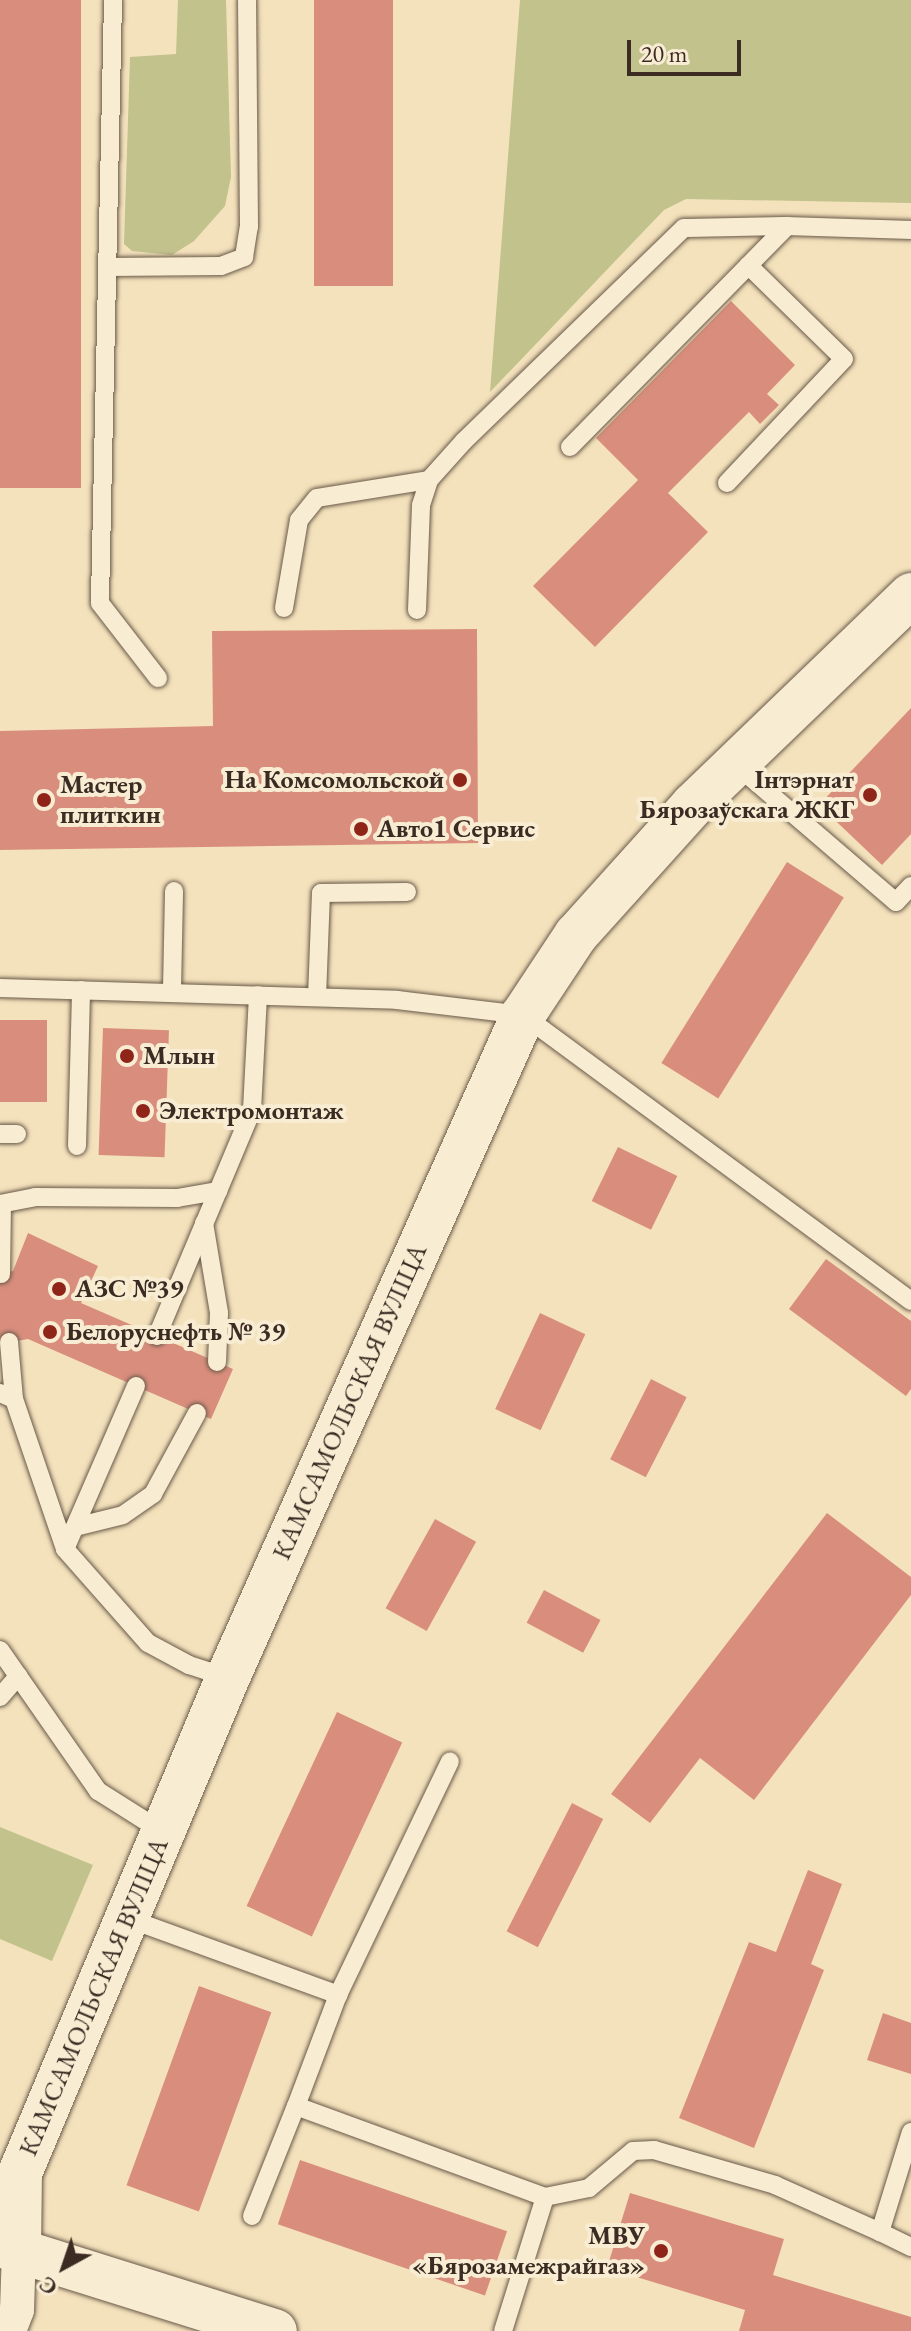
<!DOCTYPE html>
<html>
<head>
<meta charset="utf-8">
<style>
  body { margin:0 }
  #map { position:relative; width:911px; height:2331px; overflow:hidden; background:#f4e2bc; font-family:"EB Garamond",serif }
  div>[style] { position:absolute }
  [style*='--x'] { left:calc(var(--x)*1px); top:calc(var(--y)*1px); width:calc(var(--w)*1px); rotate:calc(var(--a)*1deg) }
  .green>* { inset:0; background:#c1c28c }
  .building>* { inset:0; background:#d98e7d; transform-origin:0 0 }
  .roads { filter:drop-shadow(0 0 2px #695949) drop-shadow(0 0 2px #695949) }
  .service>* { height:18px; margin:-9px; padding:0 9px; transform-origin:9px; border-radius:9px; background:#f8ecd3 }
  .minor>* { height:34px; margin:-17px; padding:0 17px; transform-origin:17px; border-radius:17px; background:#f8ecd3 }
  .secondary>* { height:44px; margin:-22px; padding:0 22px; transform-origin:22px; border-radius:22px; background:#f8ecd3 }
  .dots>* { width:22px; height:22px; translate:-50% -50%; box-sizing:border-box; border:4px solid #f8ecd3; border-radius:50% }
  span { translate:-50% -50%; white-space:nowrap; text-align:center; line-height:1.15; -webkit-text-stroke:8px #f8ecd3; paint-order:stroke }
  .poi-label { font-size:26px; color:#3b2b23; font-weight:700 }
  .right { translate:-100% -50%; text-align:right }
  .left { translate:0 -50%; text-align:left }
  .street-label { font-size:26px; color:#3b2b23 }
  .north { position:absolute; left:24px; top:2227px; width:80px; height:80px; -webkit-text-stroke:6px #f8ecd3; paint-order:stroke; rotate:220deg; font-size:22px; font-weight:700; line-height:32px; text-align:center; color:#3b2b23 }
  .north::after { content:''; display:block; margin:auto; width:28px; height:36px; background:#3b2b23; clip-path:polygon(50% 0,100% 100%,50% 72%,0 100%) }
  .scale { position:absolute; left:627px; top:40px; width:114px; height:36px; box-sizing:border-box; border:4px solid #3b2b23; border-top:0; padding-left:10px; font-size:24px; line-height:28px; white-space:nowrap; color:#3b2b23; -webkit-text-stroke:6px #f8ecd3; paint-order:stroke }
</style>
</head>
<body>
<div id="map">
  <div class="green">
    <i style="clip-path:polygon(178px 0,226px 0,231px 177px,225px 206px,194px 241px,172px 255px,132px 251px,124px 244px,130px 57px,176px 54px)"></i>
    <i style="clip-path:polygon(520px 0,911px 0,911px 203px,686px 199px,664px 210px,490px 392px)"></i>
    <i style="clip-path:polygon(0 1827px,93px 1865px,52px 1961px,0 1939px)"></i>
  </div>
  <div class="building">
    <i style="left:0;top:0;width:81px;height:488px"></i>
    <i style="left:314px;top:0;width:79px;height:286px"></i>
    <i style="clip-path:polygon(731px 301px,795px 365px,767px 394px,779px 405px,760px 424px,749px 412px,668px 493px,708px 532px,595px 647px,533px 586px,638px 480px,596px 438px)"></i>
    <i style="clip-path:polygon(477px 629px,478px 843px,0 850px,0 731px,213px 726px,212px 631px)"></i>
    <i style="clip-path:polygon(911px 708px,911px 834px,882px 865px,819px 805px)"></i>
    <i style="left:787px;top:862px;width:67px;height:237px;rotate:32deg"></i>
    <i style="left:0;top:1020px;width:47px;height:82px"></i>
    <i style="left:103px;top:1028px;width:66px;height:127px;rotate:2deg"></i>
    <i style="left:618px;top:1147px;width:66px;height:60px;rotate:26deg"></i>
    <i style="clip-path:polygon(28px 1233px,98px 1266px,81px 1303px,233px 1369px,211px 1419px,28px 1339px,0 1344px,0 1274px,13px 1271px)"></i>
    <i style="clip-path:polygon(826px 1259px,911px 1321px,911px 1389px,906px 1396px,789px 1309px)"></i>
    <i style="left:540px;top:1313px;width:50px;height:106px;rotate:25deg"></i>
    <i style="left:651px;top:1379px;width:40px;height:90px;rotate:27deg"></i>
    <i style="clip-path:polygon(827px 1513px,911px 1577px,911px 1595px,754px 1800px,700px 1758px,650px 1823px,611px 1794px)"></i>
    <i style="left:435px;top:1519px;width:47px;height:102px;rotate:29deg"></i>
    <i style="left:544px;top:1590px;width:64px;height:37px;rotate:28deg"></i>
    <i style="left:337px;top:1712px;width:72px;height:214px;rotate:25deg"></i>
    <i style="left:572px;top:1803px;width:35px;height:144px;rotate:27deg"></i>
    <i style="clip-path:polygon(808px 1870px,842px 1884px,811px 1964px,824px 1970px,754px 2148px,679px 2118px,749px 1942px,776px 1952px)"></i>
    <i style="left:199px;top:1986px;width:77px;height:212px;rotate:20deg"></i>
    <i style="clip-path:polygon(883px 2013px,911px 2023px,911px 2074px,867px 2060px)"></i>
    <i style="left:300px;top:2160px;width:219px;height:68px;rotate:19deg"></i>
    <i style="clip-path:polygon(630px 2193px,784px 2239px,773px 2275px,911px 2317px,911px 2331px,739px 2331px,745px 2310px,607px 2268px)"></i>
  </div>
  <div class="roads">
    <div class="service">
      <i style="--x:113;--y:0;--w:603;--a:91.24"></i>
      <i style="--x:100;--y:603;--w:95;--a:52.3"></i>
      <i style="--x:108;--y:267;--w:113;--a:-0.5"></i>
      <i style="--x:221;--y:266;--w:25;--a:-21"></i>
      <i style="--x:244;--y:257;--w:30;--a:-81"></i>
      <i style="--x:249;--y:227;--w:227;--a:-90.5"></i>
      <i style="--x:570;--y:447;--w:310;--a:-45.5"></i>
      <i style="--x:787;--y:226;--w:124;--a:1.8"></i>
      <i style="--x:727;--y:483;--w:170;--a:-46.7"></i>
      <i style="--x:844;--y:359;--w:134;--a:-135.6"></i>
      <i style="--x:284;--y:608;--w:89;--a:-80.3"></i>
      <i style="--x:299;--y:520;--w:28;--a:-51"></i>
      <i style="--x:317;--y:498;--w:113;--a:-9.1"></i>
      <i style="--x:417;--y:610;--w:105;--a:-87.8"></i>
      <i style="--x:421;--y:505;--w:26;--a:-72"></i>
      <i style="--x:429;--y:480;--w:52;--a:-48.1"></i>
      <i style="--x:464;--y:441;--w:306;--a:-44.1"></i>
      <i style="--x:684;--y:228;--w:103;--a:-1.1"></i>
      <i style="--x:735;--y:764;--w:212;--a:40.6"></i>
      <i style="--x:896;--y:902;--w:22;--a:-47"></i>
      <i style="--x:0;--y:988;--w:397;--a:1.7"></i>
      <i style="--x:397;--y:1000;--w:127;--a:6.8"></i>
      <i style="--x:523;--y:1015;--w:482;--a:36.4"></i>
      <i style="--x:172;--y:989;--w:98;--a:-88.8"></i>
      <i style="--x:317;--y:997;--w:104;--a:-87.8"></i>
      <i style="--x:321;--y:893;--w:86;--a:-0.7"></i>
      <i style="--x:0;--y:1134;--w:17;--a:0"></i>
      <i style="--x:77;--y:1146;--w:156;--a:-88.5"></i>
      <i style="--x:0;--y:1204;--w:36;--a:-11"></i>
      <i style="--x:35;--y:1197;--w:142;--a:0.4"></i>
      <i style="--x:177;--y:1198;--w:42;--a:-9.7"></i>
      <i style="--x:204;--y:1223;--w:91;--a:80.5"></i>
      <i style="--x:219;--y:1313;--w:49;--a:92.3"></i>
      <i style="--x:1;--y:1274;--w:70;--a:-89.2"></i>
      <i style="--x:157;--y:1336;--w:245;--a:-67.2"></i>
      <i style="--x:252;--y:1110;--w:115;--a:-87"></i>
      <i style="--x:9;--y:1342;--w:57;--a:85"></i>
      <i style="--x:136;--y:1386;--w:178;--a:113.5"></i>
      <i style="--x:65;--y:1549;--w:125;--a:48.6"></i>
      <i style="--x:148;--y:1643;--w:47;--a:28.2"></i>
      <i style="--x:189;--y:1665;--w:40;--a:18"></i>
      <i style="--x:0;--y:1393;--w:15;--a:23"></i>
      <i style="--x:14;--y:1399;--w:158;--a:71.2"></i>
      <i style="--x:75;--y:1527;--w:49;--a:-14"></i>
      <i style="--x:123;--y:1515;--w:37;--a:-35"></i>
      <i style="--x:153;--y:1494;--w:92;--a:-61.5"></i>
      <i style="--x:0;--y:1650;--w:172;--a:55.2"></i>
      <i style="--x:98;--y:1791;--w:77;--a:32.2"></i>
      <i style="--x:0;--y:1697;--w:28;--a:-49"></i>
      <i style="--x:127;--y:1918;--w:225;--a:20"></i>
      <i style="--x:338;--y:1995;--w:119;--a:110.7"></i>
      <i style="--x:296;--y:2106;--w:265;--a:20.1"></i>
      <i style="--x:545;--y:2197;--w:140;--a:107.4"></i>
      <i style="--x:338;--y:1995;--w:259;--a:-64.4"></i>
      <i style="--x:911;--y:2132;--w:105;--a:107.2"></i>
      <i style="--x:880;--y:2232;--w:34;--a:26"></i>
      <i style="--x:545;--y:2197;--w:45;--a:-11.6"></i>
      <i style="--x:589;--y:2188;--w:57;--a:-40.1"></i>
      <i style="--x:633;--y:2151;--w:21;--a:-3"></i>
      <i style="--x:654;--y:2150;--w:126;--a:16.1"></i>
      <i style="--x:775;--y:2185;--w:115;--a:24.1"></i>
      <i style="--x:252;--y:2216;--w:118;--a:-68.2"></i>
    </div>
    <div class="minor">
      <i style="--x:9;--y:2331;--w:22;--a:-69"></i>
      <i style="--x:17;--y:2310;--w:59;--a:-88.1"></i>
    </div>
    <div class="secondary">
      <i style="--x:0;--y:2245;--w:288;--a:17.4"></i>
      <i style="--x:19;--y:2251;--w:78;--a:-89.3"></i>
      <i style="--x:20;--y:2173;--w:538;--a:-67.25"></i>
      <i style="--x:228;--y:1677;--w:725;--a:-65.98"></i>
      <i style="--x:523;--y:1015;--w:96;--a:-56.5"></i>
      <i style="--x:576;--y:935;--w:175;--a:-48"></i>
      <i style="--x:693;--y:805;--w:303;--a:-43.9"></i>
    </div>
  </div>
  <div class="dots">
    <i style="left:460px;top:780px;background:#8f2418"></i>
    <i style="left:870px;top:795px;background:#8f2418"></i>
    <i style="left:44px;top:800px;background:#8f2418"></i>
    <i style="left:361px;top:829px;background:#8f2418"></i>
    <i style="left:127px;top:1056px;background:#8f2418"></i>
    <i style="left:143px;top:1111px;background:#8f2418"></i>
    <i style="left:59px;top:1289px;background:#8f2418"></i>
    <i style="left:50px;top:1332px;background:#8f2418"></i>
    <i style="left:661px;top:2251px;background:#8f2418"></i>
  </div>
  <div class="poi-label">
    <span class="right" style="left:444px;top:780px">На Комсомольской</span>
    <span class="right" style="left:854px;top:795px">Інтэрнат<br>Бярозаўскага ЖКГ</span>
    <span class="left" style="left:60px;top:800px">Мастер<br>плиткин</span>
    <span class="left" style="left:377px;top:829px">Авто1 Сервис</span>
    <span class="left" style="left:143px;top:1056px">Млын</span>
    <span class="left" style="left:159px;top:1111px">Электромонтаж</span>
    <span class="left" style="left:75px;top:1289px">АЗС №39</span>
    <span class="left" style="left:66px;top:1332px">Белоруснефть № 39</span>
    <span class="right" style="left:645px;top:2251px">МВУ<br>«Бярозамежрайгаз»</span>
  </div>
  <div class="street-label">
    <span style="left:350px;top:1402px;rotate:-66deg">КАМСАМОЛЬСКАЯ ВУЛІЦА</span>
    <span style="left:94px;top:1997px;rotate:-67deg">КАМСАМОЛЬСКАЯ ВУЛІЦА</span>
  </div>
  <div class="north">С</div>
  <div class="scale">20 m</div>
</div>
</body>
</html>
